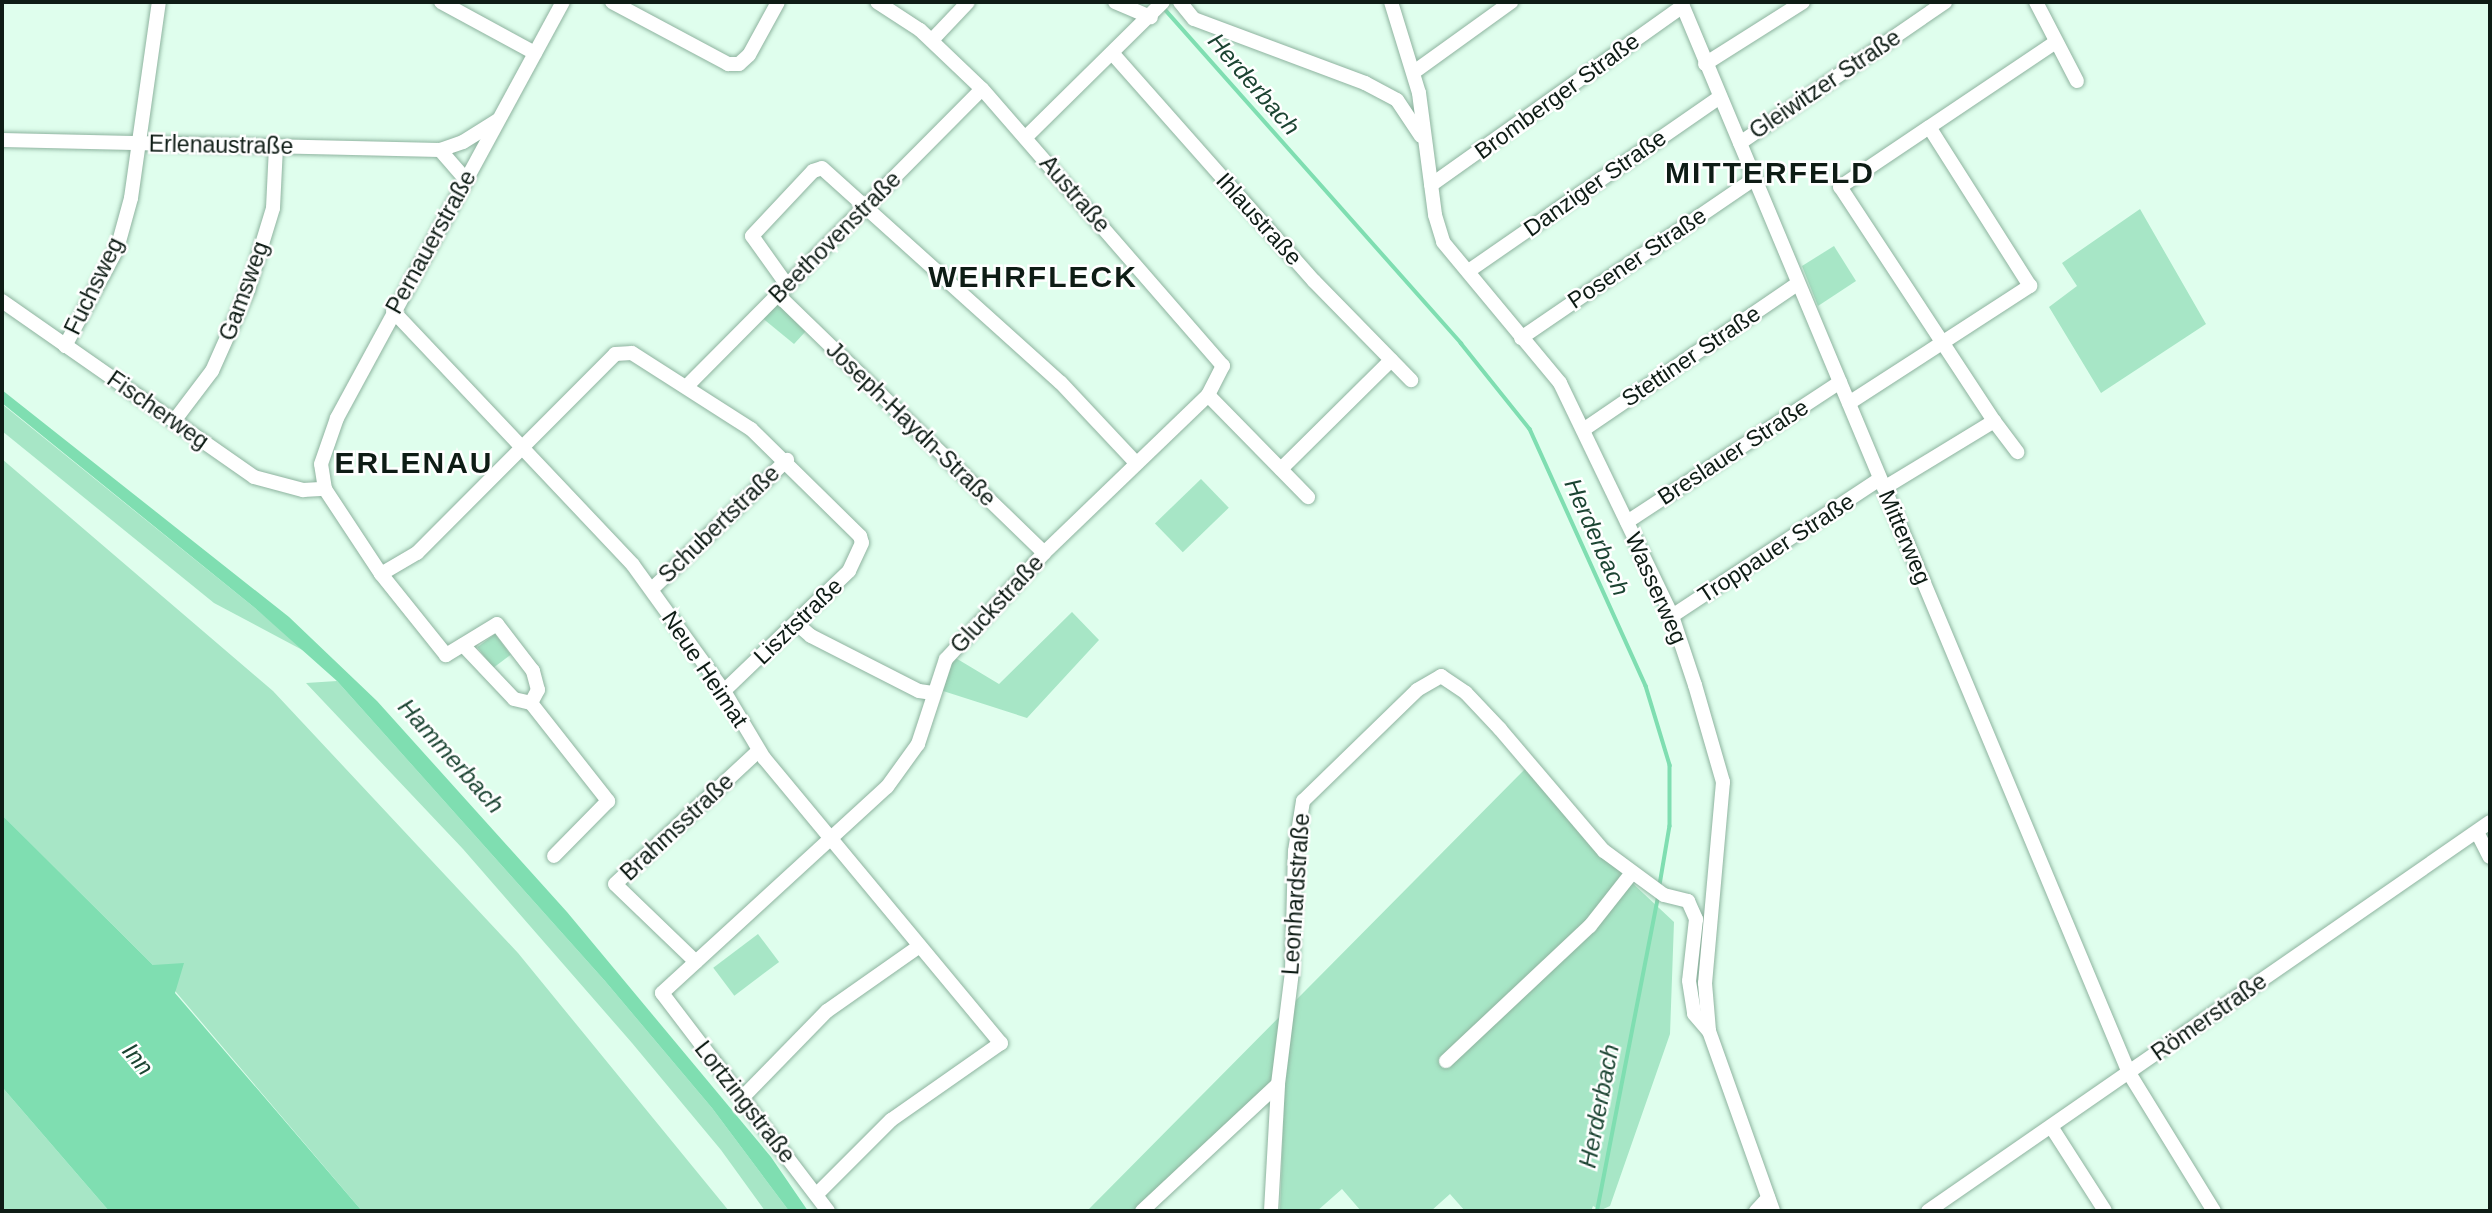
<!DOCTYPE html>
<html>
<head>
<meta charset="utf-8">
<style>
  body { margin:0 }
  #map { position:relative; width:2492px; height:1213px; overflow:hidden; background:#dffeed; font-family:Arial,sans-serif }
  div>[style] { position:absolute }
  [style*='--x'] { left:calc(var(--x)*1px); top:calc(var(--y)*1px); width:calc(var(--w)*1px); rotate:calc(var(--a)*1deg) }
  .green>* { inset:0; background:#a7e6c6; transform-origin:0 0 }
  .water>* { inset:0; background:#7fdeb1 }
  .stream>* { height:3.5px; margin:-1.75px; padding:0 1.75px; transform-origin:1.75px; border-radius:1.75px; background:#7fdeb1 }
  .roads { filter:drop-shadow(0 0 2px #8eb39f) drop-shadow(0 0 2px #8eb39f) }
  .minor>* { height:14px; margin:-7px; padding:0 7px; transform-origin:7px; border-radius:7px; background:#fff }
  span { translate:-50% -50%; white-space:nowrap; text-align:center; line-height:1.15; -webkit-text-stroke:5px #fff; paint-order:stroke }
  .street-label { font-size:23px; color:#0e1c15 }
  .water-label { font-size:24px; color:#1b4432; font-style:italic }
  .district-label { font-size:30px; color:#0e1c15; font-weight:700; letter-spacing:2px }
  .frame { position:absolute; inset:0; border:4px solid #0e1c15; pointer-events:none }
</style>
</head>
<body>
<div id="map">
  <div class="green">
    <i style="clip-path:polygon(2140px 209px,2206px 324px,2101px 393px,2049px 307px,2077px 286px,2062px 263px)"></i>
    <i style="clip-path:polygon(1834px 246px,1856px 281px,1818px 306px,1802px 266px)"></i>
    <i style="clip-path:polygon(777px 303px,806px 331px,794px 344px,760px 316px)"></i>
    <i style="clip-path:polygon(2px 404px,255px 608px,308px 653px,214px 603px,2px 431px)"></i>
    <i style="clip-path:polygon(2px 459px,273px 691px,518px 953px,729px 1211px,362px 1211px,153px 965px,2px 815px)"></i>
    <i style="left:1201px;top:479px;width:40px;height:64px;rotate:46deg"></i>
    <i style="clip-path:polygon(1072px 612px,1099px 640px,1027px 718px,940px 690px,954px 657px,999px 684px)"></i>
    <i style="left:495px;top:634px;width:26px;height:22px;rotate:53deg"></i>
    <i style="clip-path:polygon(337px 681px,605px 981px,712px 1108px,789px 1211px,765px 1211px,721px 1150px,632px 1043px,463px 849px,306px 683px)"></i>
    <i style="clip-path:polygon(1528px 766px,1598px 851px,1674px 922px,1670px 1034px,1610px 1206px,1601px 1210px,1593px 1206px,1591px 1211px,1465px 1211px,1450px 1194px,1431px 1211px,1361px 1211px,1342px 1189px,1317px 1211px,1280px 1211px,1285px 1073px,1133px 1211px,1087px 1211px)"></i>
    <i style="left:758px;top:934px;width:35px;height:56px;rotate:53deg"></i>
    <i style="clip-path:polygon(2px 1087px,109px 1211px,2px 1211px)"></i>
  </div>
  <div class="water">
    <i style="clip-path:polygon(2px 390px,289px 617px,377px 701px,567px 912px,771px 1157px,808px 1211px,789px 1211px,712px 1108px,605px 981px,337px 681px,255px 608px,2px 403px)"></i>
    <i style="clip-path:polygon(2px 815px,153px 965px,184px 963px,175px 993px,362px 1211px,109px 1211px,2px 1087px)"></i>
  </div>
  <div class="stream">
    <i style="--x:1162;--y:6;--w:451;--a:48.4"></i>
    <i style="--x:1461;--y:343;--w:110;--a:51.3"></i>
    <i style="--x:1530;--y:429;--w:282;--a:65.7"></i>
    <i style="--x:1646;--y:686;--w:83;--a:73.1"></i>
    <i style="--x:1670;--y:765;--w:61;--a:90"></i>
    <i style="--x:1670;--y:826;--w:60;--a:99.6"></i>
    <i style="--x:1597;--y:1211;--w:321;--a:-79"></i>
  </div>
  <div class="roads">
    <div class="minor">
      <i style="--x:441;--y:2;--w:107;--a:28.5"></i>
      <i style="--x:612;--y:2;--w:132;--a:28.1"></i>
      <i style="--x:728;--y:64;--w:11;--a:0"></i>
      <i style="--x:739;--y:64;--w:13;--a:-42"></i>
      <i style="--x:749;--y:55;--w:60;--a:-61.3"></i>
      <i style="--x:1115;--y:2;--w:39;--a:23"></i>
      <i style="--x:1180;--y:2;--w:22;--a:51"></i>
      <i style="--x:1194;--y:19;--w:183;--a:20.5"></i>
      <i style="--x:1365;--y:83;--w:36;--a:28"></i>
      <i style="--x:1397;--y:100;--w:43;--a:56.3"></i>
      <i style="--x:1391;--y:2;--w:95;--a:72.9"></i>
      <i style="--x:1419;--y:93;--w:123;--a:82.5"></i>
      <i style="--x:1435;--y:215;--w:28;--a:73"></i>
      <i style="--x:1443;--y:242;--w:183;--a:50.3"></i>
      <i style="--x:1560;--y:383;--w:259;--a:64.3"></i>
      <i style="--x:1672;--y:616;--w:73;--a:71.6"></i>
      <i style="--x:1695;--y:685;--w:101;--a:73.9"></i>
      <i style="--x:1723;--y:782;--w:202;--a:95.1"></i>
      <i style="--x:1705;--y:983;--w:48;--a:85.2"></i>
      <i style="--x:1709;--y:1031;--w:191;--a:70.4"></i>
      <i style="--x:1681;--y:2;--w:1161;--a:67.3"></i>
      <i style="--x:2129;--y:1073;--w:162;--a:58.4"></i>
      <i style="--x:2036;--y:2;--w:89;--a:62.6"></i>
      <i style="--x:932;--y:40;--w:52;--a:-46.5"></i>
      <i style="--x:1113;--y:54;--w:303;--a:48.5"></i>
      <i style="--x:1314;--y:281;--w:139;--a:45.6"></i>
      <i style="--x:1705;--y:64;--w:116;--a:-32.3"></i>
      <i style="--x:1414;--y:72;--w:120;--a:-35.8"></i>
      <i style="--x:1026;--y:137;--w:192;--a:-44.6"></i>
      <i style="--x:2;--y:140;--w:438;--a:1.3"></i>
      <i style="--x:440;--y:150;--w:24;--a:-19"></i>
      <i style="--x:463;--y:142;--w:40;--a:-32"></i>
      <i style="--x:1740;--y:143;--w:249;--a:-34.5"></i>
      <i style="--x:440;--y:150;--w:38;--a:49"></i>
      <i style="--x:1431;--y:185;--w:309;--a:-35.4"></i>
      <i style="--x:1470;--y:270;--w:304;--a:-34.7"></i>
      <i style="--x:787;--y:285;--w:60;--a:-125.5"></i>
      <i style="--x:752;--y:236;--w:89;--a:-46.8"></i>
      <i style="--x:813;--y:171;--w:9;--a:-18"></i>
      <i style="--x:822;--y:168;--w:321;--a:42"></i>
      <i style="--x:1061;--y:383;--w:110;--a:46.8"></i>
      <i style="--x:777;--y:294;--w:372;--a:44.1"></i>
      <i style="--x:2;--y:301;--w:307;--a:34.9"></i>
      <i style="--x:254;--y:477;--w:51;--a:14.9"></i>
      <i style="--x:303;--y:490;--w:22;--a:-3"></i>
      <i style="--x:393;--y:311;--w:349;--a:46.6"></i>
      <i style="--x:633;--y:565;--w:155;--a:54.2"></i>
      <i style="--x:724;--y:691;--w:78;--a:59.2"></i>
      <i style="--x:764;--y:758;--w:371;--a:50.3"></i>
      <i style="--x:1001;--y:1043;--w:134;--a:145"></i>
      <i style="--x:891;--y:1120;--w:105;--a:135"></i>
      <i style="--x:1521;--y:338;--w:282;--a:-34.3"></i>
      <i style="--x:65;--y:346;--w:110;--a:-61.8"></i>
      <i style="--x:117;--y:249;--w:53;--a:-74.6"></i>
      <i style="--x:131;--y:198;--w:198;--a:-81.9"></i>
      <i style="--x:688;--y:385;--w:417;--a:-45.2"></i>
      <i style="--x:1208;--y:395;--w:143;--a:45.6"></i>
      <i style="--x:1849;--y:403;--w:216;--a:-32.9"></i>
      <i style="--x:2030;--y:286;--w:188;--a:-122.4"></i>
      <i style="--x:174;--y:421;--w:63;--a:-52.8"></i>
      <i style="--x:212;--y:371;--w:89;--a:-66"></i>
      <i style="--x:248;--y:290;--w:86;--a:-73"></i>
      <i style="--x:273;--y:208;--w:61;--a:-87.2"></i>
      <i style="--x:1994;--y:421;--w:39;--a:53"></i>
      <i style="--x:1586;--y:428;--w:254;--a:-34.3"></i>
      <i style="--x:1281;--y:469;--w:155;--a:-44.7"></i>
      <i style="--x:1884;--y:488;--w:129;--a:-31.3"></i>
      <i style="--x:1994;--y:421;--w:280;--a:-123.3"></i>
      <i style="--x:1840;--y:187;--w:260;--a:-33.9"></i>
      <i style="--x:1627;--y:522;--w:255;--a:-33.3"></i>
      <i style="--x:381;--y:574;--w:42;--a:-30.3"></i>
      <i style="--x:417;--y:553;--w:281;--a:-45.1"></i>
      <i style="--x:615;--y:354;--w:17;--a:-3"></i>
      <i style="--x:632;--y:353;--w:141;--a:32.6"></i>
      <i style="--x:751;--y:429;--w:153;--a:44.5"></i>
      <i style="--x:860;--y:536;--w:7;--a:74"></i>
      <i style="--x:862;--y:543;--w:31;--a:115"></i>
      <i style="--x:849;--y:571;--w:173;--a:136.2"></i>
      <i style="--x:652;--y:589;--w:187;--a:-43.7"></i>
      <i style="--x:1672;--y:616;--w:249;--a:-33.4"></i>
      <i style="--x:797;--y:624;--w:18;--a:41"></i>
      <i style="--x:811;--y:636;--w:121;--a:27"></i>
      <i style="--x:919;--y:691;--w:14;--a:8"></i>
      <i style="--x:463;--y:645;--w:74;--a:46.6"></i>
      <i style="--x:514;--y:699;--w:17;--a:13"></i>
      <i style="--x:531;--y:703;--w:15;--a:-62"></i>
      <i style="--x:538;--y:690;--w:20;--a:-105"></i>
      <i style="--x:533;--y:671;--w:59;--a:-127.5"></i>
      <i style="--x:497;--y:624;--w:60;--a:148.7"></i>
      <i style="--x:446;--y:655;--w:104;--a:-128.7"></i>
      <i style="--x:381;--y:574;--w:102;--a:-123.4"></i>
      <i style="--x:325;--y:489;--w:25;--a:-99"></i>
      <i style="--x:321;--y:464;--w:49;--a:-70.8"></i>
      <i style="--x:337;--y:418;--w:473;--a:-61.5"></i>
      <i style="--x:531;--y:703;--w:125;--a:51.8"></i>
      <i style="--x:608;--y:801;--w:77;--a:134.5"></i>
      <i style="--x:2477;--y:832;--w:28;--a:63"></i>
      <i style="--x:696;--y:962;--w:112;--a:-136.1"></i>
      <i style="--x:615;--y:884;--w:195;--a:-42.9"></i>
      <i style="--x:1446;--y:1061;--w:197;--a:-43.2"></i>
      <i style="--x:1590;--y:926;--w:66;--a:-51.7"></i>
      <i style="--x:742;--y:1098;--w:122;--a:-45.7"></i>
      <i style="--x:827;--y:1011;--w:111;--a:-35.1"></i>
      <i style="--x:2052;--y:1128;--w:98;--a:57.4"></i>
      <i style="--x:828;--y:1211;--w:274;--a:-127.3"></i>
      <i style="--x:662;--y:993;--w:305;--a:-42.5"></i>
      <i style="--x:887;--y:787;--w:53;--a:-54.2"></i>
      <i style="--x:918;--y:744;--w:89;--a:-71.8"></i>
      <i style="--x:946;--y:659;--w:144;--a:-47.2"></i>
      <i style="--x:1044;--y:553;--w:228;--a:-43.9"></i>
      <i style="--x:1208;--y:395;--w:33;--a:-63"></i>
      <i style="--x:1223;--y:366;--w:367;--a:-131"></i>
      <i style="--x:982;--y:89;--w:86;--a:-136.4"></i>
      <i style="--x:920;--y:30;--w:51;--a:-146.9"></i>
      <i style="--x:1142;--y:1211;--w:186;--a:-43"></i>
      <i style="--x:1271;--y:1211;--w:127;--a:-86.8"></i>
      <i style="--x:1278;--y:1084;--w:113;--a:-82.9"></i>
      <i style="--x:1292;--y:972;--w:121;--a:-88.6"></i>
      <i style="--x:1295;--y:851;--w:51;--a:-80.9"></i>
      <i style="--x:1303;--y:801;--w:159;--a:-44.2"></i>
      <i style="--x:1417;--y:690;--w:28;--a:-30"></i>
      <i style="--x:1441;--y:676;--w:30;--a:34"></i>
      <i style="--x:1466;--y:693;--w:50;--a:46.6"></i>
      <i style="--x:1500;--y:729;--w:160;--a:49.6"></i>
      <i style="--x:1604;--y:851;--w:74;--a:36.3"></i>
      <i style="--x:1664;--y:895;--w:25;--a:14"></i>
      <i style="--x:1688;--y:901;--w:20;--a:66"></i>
      <i style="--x:1696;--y:919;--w:62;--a:96.4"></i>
      <i style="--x:1689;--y:981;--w:33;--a:81"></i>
      <i style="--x:1694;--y:1014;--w:23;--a:49"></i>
      <i style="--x:1756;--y:1211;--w:18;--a:-47"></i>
      <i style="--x:1928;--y:1211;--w:683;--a:-34.69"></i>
    </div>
  </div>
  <div class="street-label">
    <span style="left:1825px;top:84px;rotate:-34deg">Gleiwitzer Straße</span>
    <span style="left:1557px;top:96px;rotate:-36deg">Bromberger Straße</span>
    <span style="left:221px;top:145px;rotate:1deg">Erlenaustraße</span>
    <span style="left:1595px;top:183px;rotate:-35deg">Danziger Straße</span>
    <span style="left:1075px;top:194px;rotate:49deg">Austraße</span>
    <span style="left:1259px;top:219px;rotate:48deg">Ihlaustraße</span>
    <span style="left:835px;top:237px;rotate:-45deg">Beethovenstraße</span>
    <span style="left:431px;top:242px;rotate:-61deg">Pernauerstraße</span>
    <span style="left:1637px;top:258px;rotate:-34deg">Posener Straße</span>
    <span style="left:94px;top:286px;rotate:-64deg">Fuchsweg</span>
    <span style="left:244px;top:291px;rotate:-70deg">Gamsweg</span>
    <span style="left:1691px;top:356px;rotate:-34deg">Stettiner Straße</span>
    <span style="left:158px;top:410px;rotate:35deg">Fischerweg</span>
    <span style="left:911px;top:424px;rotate:44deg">Joseph-Haydn-Straße</span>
    <span style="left:1733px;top:452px;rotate:-33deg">Breslauer Straße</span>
    <span style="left:719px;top:524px;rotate:-44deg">Schubertstraße</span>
    <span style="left:1905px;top:537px;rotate:67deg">Mitterweg</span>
    <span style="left:1776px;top:548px;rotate:-33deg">Troppauer Straße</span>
    <span style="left:1656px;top:588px;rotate:66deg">Wasserweg</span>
    <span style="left:997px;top:604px;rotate:-47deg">Gluckstraße</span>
    <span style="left:798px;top:621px;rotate:-44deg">Lisztstraße</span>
    <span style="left:705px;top:669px;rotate:56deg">Neue Heimat</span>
    <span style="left:677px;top:827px;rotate:-43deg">Brahmsstraße</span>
    <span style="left:1296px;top:894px;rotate:-86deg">Leonhardstraße</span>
    <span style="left:2209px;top:1017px;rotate:-35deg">Römerstraße</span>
    <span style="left:745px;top:1102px;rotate:52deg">Lortzingstraße</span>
  </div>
  <div class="water-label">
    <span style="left:1254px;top:84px;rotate:49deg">Herderbach</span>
    <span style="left:1597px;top:537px;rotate:66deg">Herderbach</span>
    <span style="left:451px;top:756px;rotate:48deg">Hammerbach</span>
    <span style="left:138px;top:1059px;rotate:50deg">Inn</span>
    <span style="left:1599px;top:1106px;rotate:-79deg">Herderbach</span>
  </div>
  <div class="district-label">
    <span style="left:1770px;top:173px">MITTERFELD</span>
    <span style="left:1033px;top:277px">WEHRFLECK</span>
    <span style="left:414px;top:463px">ERLENAU</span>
  </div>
  <div class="frame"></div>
</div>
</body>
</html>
